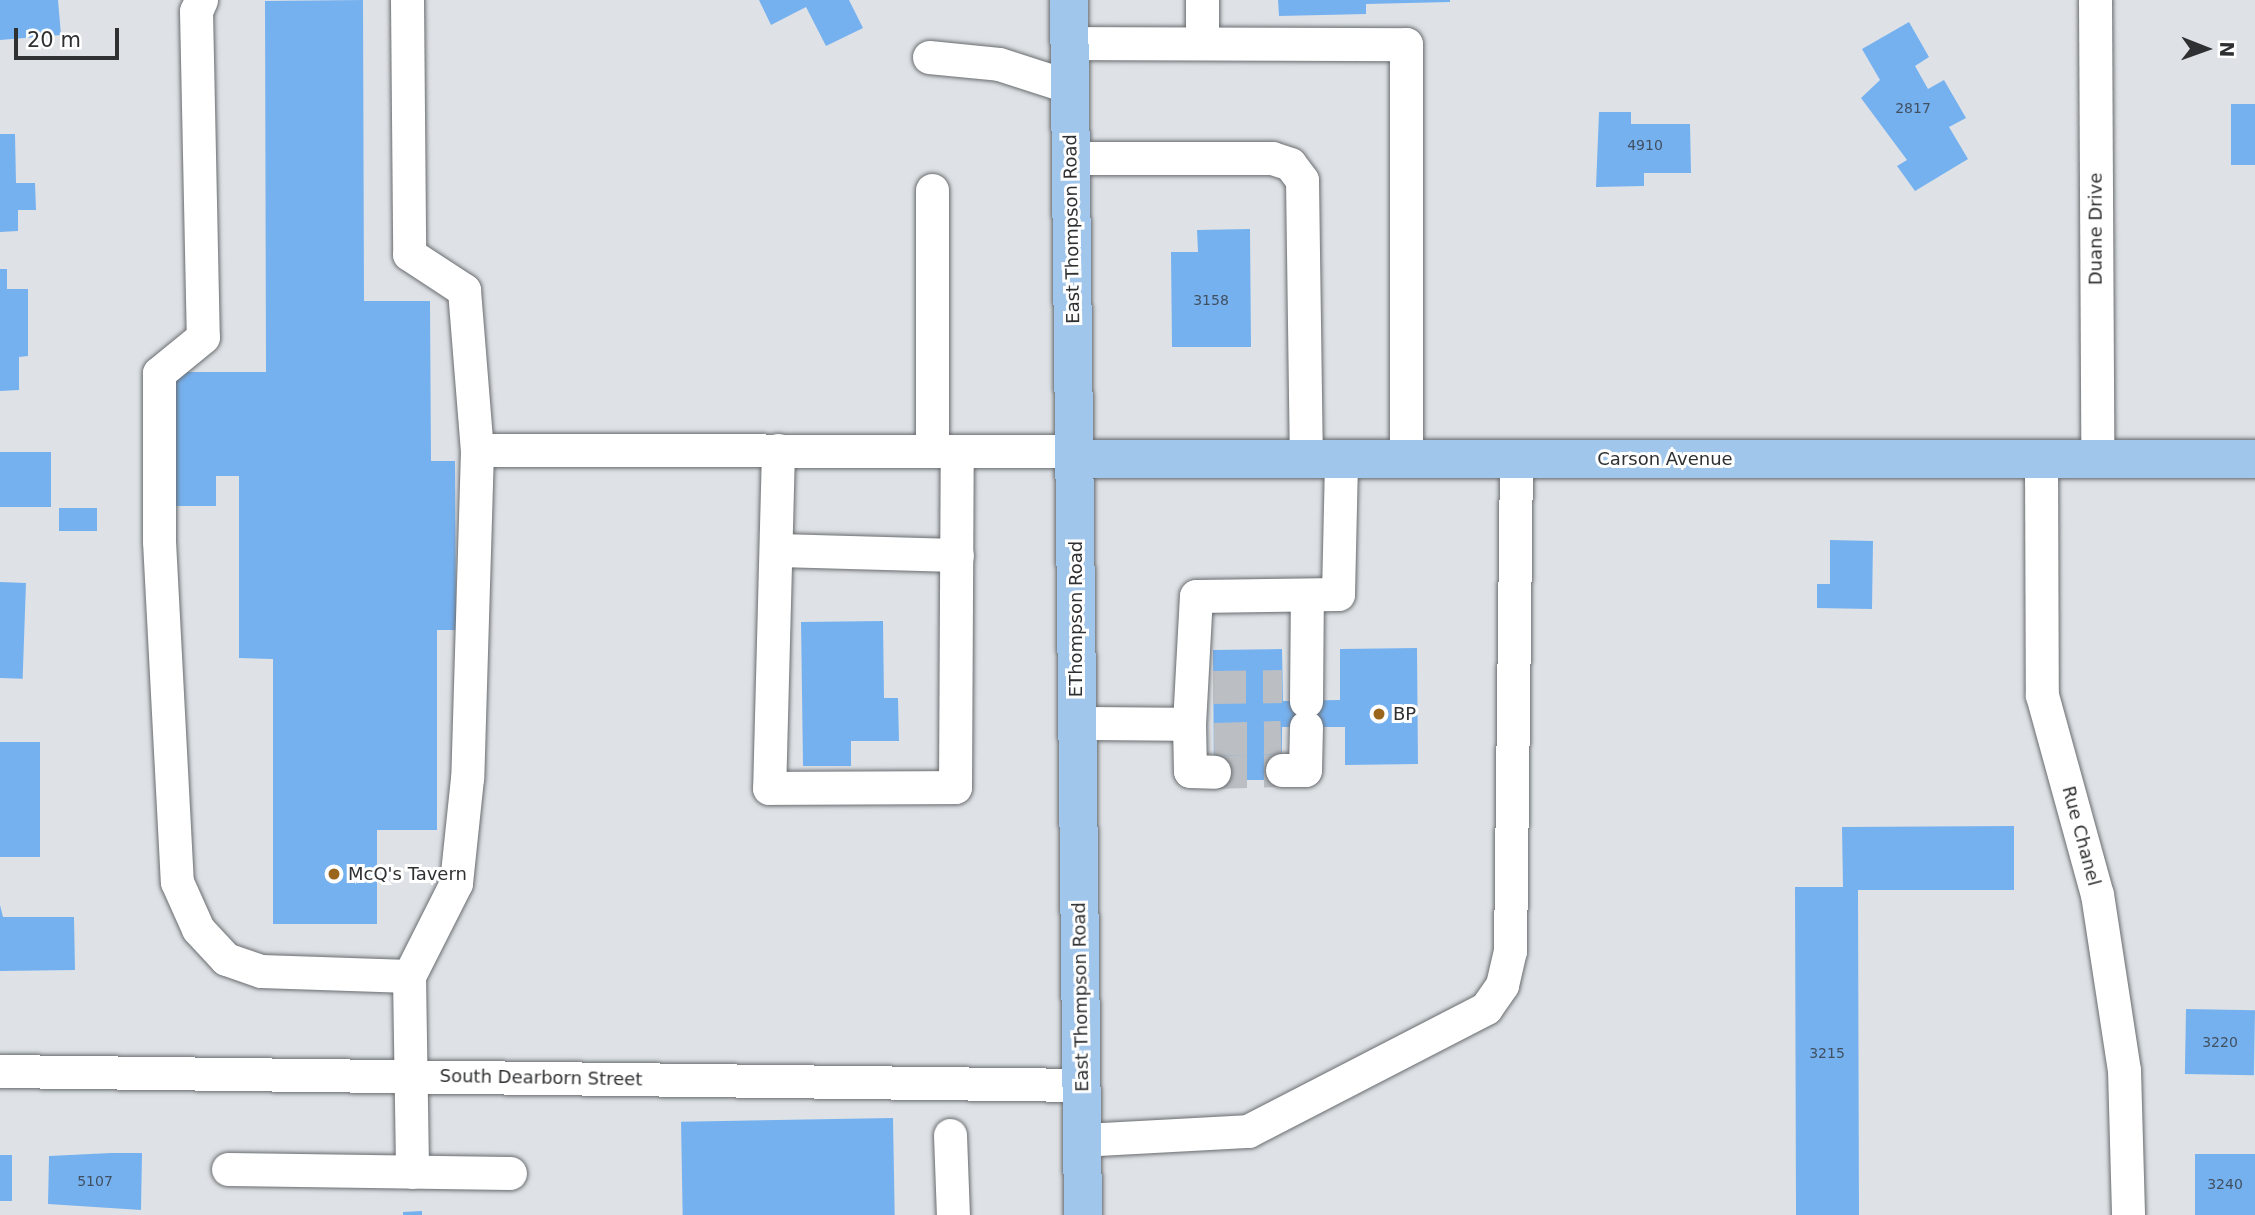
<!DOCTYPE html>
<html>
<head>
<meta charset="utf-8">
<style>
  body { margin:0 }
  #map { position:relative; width:2255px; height:1215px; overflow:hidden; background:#dee2e6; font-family:"DejaVu Sans",sans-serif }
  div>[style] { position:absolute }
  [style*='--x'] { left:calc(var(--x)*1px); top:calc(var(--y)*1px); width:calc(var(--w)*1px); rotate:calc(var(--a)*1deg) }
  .building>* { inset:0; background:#76b1ef; transform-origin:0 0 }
  .minor-tunnel>* { height:33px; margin-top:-16.5px; transform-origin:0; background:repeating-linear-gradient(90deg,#bbbec2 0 33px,transparent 0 50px) }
  .roads { filter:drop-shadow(0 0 2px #696c6f) drop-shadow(0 0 2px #696c6f) }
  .minor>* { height:33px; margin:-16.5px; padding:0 16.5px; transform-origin:16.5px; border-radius:16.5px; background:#fff }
  .major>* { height:38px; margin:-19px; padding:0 19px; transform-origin:19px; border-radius:19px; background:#a1c6ec }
  .dots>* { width:19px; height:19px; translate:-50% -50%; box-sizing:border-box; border:4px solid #fff; border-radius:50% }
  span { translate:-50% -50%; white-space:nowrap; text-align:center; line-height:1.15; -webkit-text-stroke:6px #fff; paint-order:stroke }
  .number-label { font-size:14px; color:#415061 }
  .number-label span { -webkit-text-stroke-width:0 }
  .street-label { font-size:18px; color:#2f3032 }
  .poi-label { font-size:18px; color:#2f3032 }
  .left { translate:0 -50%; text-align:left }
  .north { position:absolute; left:2171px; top:14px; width:70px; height:70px; -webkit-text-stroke:5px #fff; paint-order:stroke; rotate:91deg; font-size:19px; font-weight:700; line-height:28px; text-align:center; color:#2f3032 }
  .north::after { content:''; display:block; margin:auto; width:24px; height:32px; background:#2f3032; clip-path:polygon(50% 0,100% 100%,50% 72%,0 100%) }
  .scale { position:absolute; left:14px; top:28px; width:105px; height:32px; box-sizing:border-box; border:4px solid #2f3032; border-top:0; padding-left:9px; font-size:21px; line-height:24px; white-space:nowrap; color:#2f3032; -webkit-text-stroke:5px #fff; paint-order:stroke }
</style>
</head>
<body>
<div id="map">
  <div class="building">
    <i style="clip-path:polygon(0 0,58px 0,61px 35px,0 40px)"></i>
    <i style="clip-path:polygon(363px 0,364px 301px,430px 301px,431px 461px,455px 461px,456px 630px,437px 630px,437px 830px,377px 830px,377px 924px,273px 924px,273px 659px,239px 658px,239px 476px,216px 476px,216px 506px,174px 506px,173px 372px,266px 372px,265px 1px)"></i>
    <i style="clip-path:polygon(759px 0,849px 0,863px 28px,826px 46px,806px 7px,771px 25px)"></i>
    <i style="clip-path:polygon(1278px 0,1450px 0,1450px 2px,1366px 4px,1366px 14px,1279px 16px)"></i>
    <i style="clip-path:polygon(1909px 22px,1929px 57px,1915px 66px,1928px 89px,1944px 80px,1966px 118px,1949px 127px,1968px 159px,1915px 191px,1897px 166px,1907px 160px,1861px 98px,1880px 80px,1862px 49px)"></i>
    <i style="left:2231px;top:104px;width:24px;height:61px"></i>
    <i style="clip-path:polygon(1599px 112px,1631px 112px,1631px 124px,1690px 124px,1691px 173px,1644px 173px,1644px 186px,1596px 187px)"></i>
    <i style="clip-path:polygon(0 134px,15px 134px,16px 183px,35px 183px,36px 210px,18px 210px,18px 231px,0 232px)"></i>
    <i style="clip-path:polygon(1250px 229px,1251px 347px,1172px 347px,1171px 252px,1198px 252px,1197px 230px)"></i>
    <i style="clip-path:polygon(0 269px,7px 269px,7px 289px,28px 289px,28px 356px,19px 357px,19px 390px,0 391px)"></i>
    <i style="left:0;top:452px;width:51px;height:55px"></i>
    <i style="left:97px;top:508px;width:23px;height:38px;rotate:90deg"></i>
    <i style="clip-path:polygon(1830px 540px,1873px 541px,1872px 609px,1817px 608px,1817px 584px,1830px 584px)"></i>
    <i style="left:0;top:582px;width:26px;height:96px;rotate:2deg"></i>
    <i style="clip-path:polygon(883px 621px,884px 698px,898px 698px,899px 741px,851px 741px,851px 766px,803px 766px,801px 622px)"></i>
    <i style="clip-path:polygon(1417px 648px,1418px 764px,1345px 765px,1345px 727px,1282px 727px,1282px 780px,1214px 780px,1213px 650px,1282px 649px,1283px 701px,1340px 700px,1340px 649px)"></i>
    <i style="left:0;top:742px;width:40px;height:115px"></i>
    <i style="clip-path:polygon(2014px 826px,2014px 890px,1858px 890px,1859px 1215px,1796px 1215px,1795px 887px,1843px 887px,1842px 827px)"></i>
    <i style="clip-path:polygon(0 905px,3px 917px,74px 917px,75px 970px,0 971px)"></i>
    <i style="left:2186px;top:1009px;width:69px;height:65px;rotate:1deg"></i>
    <i style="left:893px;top:1118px;width:97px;height:212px;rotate:89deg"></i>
    <i style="clip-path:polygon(111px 1153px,142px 1153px,141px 1210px,48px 1204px,49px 1156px)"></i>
    <i style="left:2195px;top:1154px;width:60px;height:61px"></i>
    <i style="left:0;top:1155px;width:12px;height:46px"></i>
    <i style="clip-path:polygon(422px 1211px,422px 1215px,403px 1215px,403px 1212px)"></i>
  </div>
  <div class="minor-tunnel">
    <i style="--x:1213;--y:687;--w:69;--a:-0.8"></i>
    <i style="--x:1214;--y:739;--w:67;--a:-1.7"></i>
    <i style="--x:1214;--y:772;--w:68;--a:-1.7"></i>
  </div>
  <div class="roads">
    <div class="minor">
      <i style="--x:201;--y:0;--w:12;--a:114"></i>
      <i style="--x:196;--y:11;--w:326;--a:88.8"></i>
      <i style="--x:203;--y:337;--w:57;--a:140.7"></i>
      <i style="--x:159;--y:373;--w:168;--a:90"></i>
      <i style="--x:159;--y:541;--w:341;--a:87"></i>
      <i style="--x:177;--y:882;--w:51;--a:65.9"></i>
      <i style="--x:198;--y:929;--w:41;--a:47"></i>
      <i style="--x:226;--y:959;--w:37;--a:19"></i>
      <i style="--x:261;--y:971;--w:148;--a:1.9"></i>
      <i style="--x:407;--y:0;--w:254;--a:89.5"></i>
      <i style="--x:409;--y:254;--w:66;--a:33.2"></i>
      <i style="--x:464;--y:290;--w:161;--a:85.4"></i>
      <i style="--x:477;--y:450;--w:328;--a:91.7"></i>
      <i style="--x:467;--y:778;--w:106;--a:96"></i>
      <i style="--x:456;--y:883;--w:104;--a:116.8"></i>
      <i style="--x:409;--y:976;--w:196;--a:89.1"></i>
      <i style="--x:1202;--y:0;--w:43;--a:90"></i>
      <i style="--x:2095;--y:0;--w:458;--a:89.7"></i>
      <i style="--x:1069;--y:43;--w:337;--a:0.2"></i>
      <i style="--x:1406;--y:44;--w:416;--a:90"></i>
      <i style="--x:929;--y:57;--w:70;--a:5.7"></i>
      <i style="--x:999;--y:64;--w:75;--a:17.9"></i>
      <i style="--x:1071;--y:158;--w:201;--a:0"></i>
      <i style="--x:1272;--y:158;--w:19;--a:18"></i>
      <i style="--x:1290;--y:164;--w:20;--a:53"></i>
      <i style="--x:1302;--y:180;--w:279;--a:89.2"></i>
      <i style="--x:932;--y:190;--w:261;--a:90"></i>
      <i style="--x:477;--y:450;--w:599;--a:0.1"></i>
      <i style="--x:778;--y:450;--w:338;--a:91.5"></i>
      <i style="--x:769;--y:788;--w:186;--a:-0.3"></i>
      <i style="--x:955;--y:787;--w:336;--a:-89.7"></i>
      <i style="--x:2041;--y:459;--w:236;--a:89.8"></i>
      <i style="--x:2042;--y:695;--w:206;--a:74.6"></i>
      <i style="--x:2097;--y:894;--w:178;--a:81.3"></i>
      <i style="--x:2124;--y:1070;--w:145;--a:88.4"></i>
      <i style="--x:777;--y:550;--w:180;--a:1.6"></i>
      <i style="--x:1306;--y:701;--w:106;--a:-89.5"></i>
      <i style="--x:1077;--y:723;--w:112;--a:0.5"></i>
      <i style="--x:1189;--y:724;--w:128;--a:-86.9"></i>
      <i style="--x:1196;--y:596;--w:142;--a:-0.8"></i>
      <i style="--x:1338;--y:594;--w:135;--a:-88.7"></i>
      <i style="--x:1189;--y:724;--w:47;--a:88.8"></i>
      <i style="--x:1190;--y:771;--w:24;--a:2"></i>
      <i style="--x:1282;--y:770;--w:23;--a:0"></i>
      <i style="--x:1305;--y:770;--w:43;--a:-88.7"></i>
      <i style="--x:0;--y:1071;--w:1082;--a:0.74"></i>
      <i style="--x:950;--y:1135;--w:80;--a:87.9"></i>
      <i style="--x:1082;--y:1140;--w:166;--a:-3.1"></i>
      <i style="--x:1248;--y:1131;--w:268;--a:-27.3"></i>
      <i style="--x:1486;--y:1008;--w:28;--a:-55"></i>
      <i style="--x:1502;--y:985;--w:35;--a:-77"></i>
      <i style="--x:1510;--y:951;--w:492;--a:-89.3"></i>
      <i style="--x:228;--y:1169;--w:282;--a:0.8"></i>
    </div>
    <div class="major">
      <i style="--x:1069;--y:0;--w:1215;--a:89.34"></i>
      <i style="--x:1076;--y:459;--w:1179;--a:0"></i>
    </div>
  </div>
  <div class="dots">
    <i style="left:1379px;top:714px;background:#9a661c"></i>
    <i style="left:334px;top:874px;background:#9a661c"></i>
  </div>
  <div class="number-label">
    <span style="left:1913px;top:108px">2817</span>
    <span style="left:1645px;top:145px">4910</span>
    <span style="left:1211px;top:300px">3158</span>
    <span style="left:2220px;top:1042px">3220</span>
    <span style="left:1827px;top:1053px">3215</span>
    <span style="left:95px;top:1181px">5107</span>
    <span style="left:2225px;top:1184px">3240</span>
  </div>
  <div class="street-label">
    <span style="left:1072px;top:229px;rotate:-91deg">East Thompson Road</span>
    <span style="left:2096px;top:229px;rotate:-90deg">Duane Drive</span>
    <span style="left:1665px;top:459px">Carson Avenue</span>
    <span style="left:1076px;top:619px;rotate:-90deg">EThompson Road</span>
    <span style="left:2081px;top:836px;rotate:75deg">Rue Chanel</span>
    <span style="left:1081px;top:997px;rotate:-91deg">East Thompson Road</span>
    <span style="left:541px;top:1078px;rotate:1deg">South Dearborn Street</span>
  </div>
  <div class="poi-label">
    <span class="left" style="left:1393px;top:714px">BP</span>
    <span class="left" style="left:348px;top:874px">McQ's Tavern</span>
  </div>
  <div class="north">N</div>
  <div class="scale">20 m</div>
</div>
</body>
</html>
